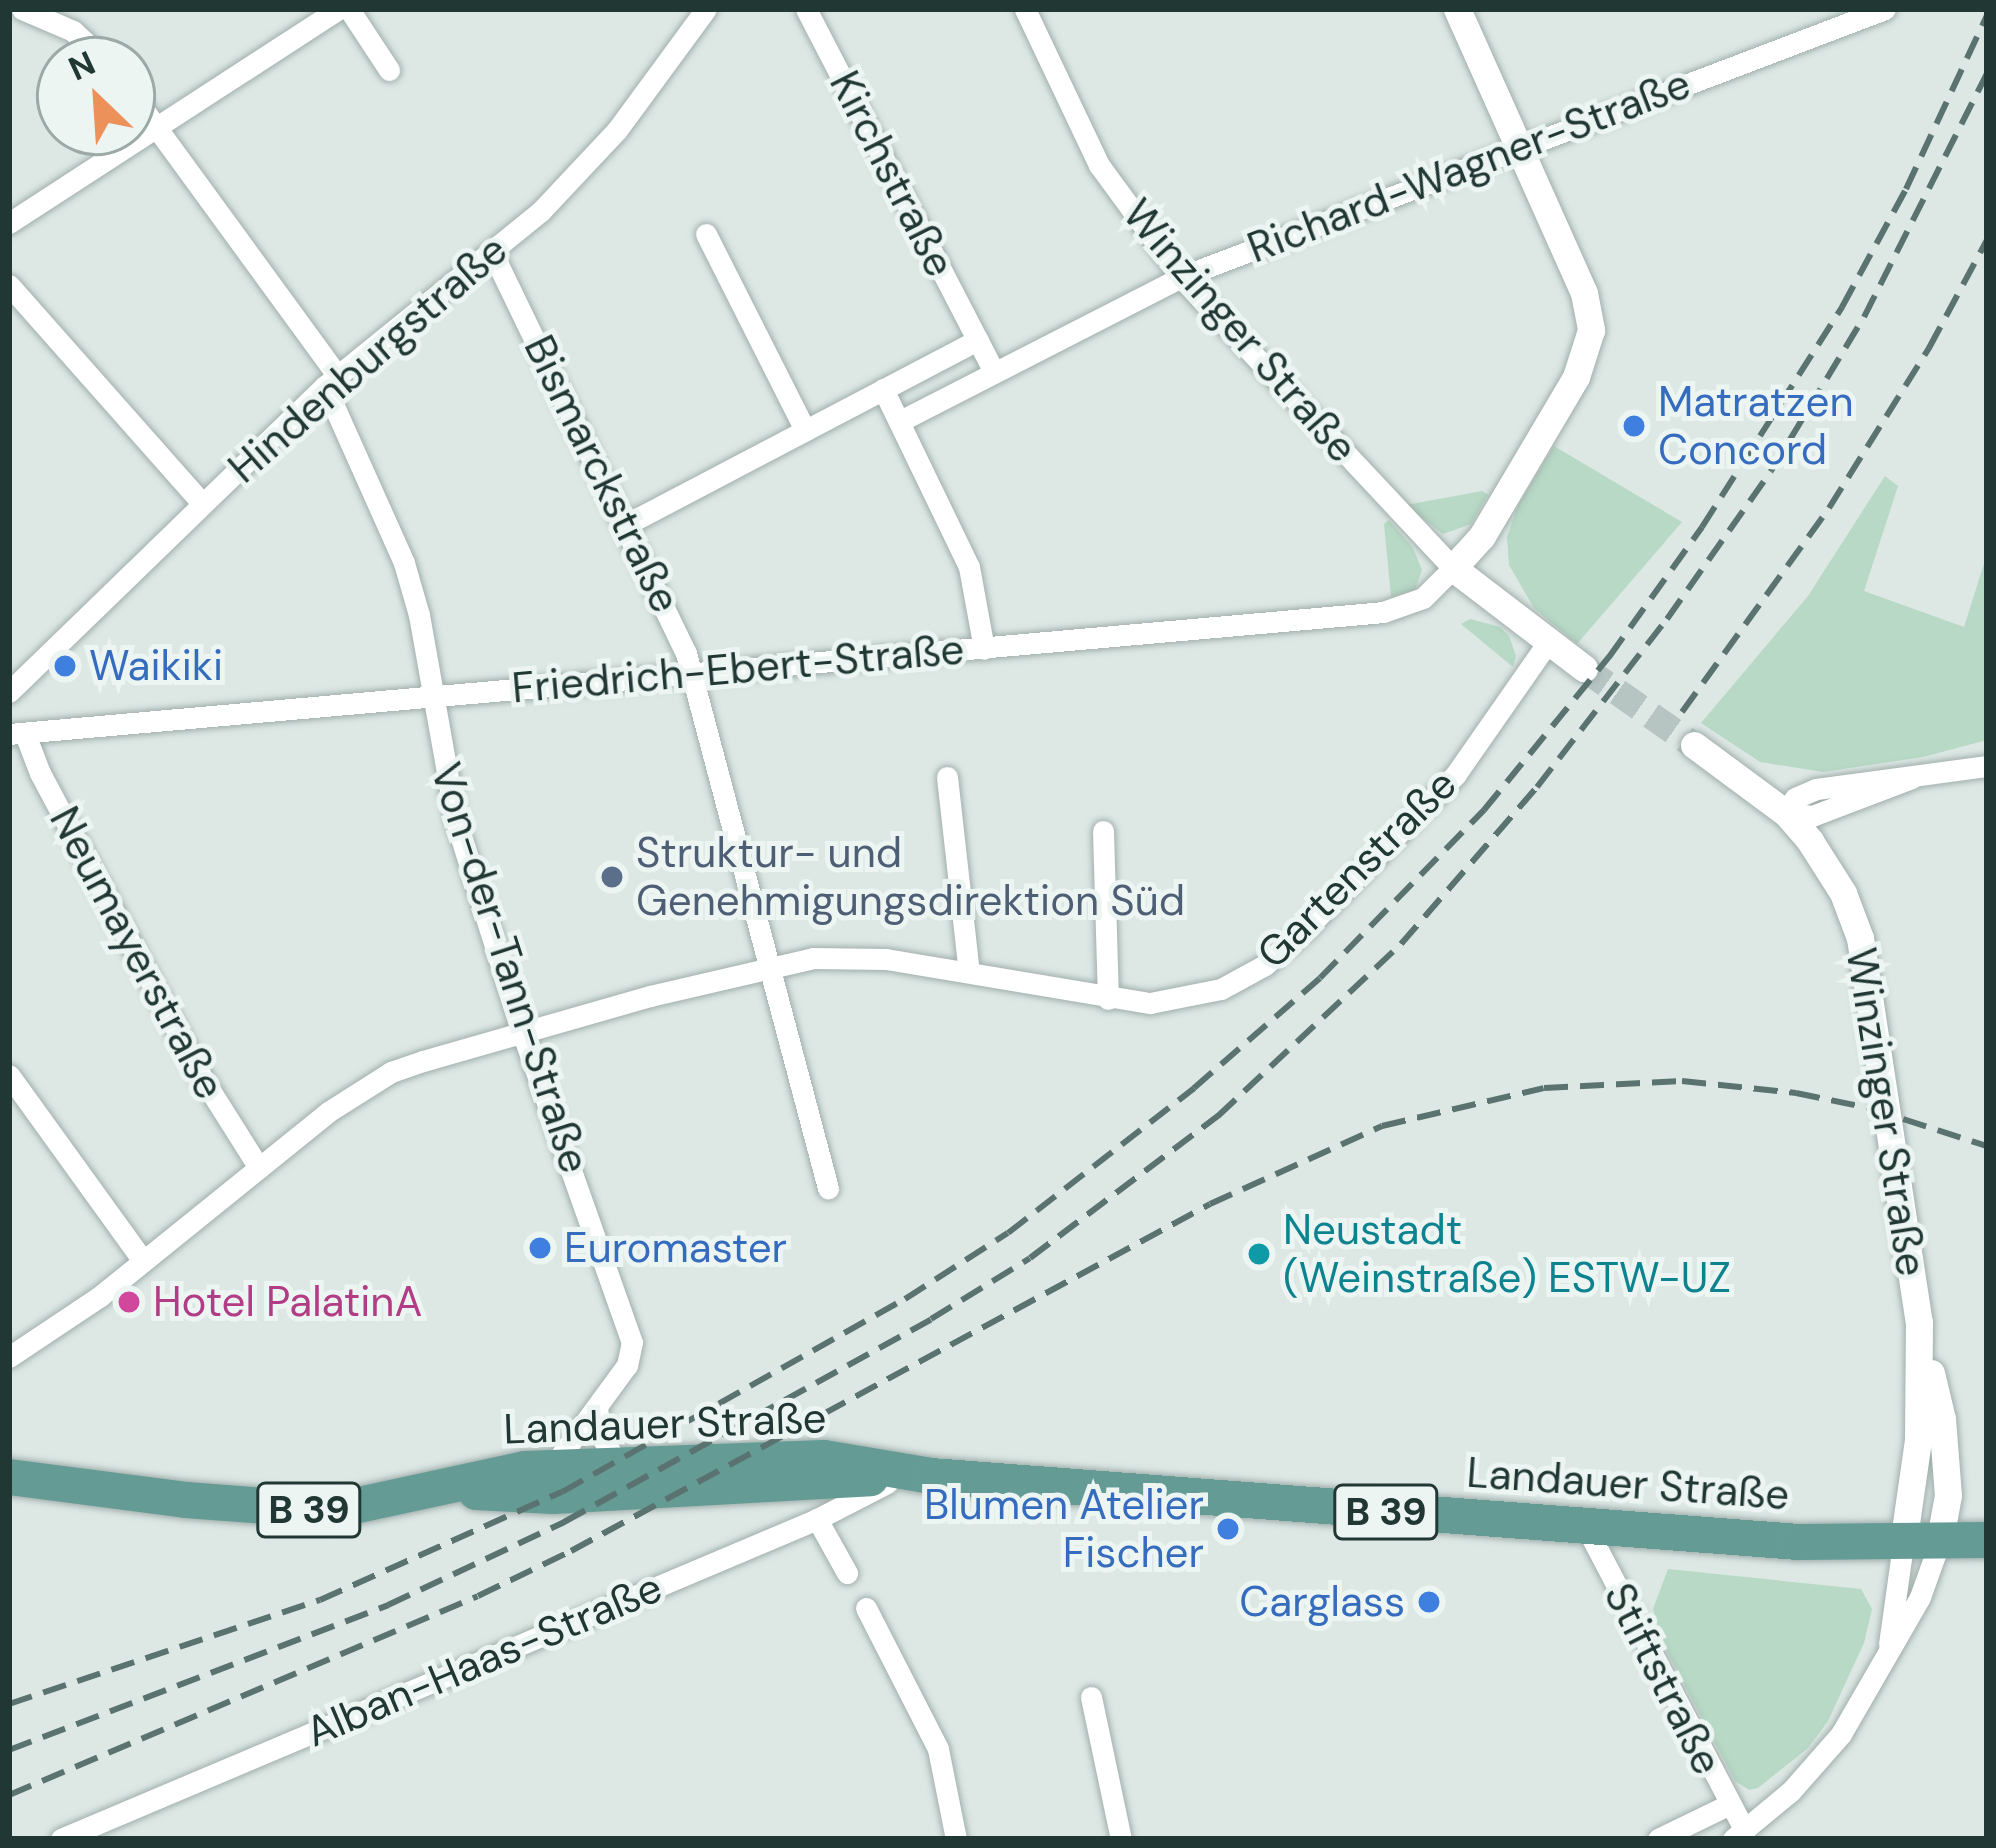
<!DOCTYPE html>
<html>
<head>
<meta charset="utf-8">
<style>
  body { margin:0 }
  #map { position:relative; width:1996px; height:1848px; overflow:hidden; background:#dde8e5; font-family:"DM Sans",sans-serif }
  div>[style] { position:absolute }
  [style*='--x'] { left:calc(var(--x)*1px); top:calc(var(--y)*1px); width:calc(var(--w)*1px); rotate:calc(var(--a)*1deg) }
  .green>* { inset:0; background:#b7d9c5 }
  .tertiary-tunnel>* { height:27px; margin-top:-13.5px; transform-origin:0; background:repeating-linear-gradient(90deg,#b7c5c2 0 27px,transparent 0 41px) }
  .roads { filter:drop-shadow(0 0 3px #a1afac) drop-shadow(0 0 3px #a1afac) }
  .minor>* { height:21px; margin:-10.5px; padding:0 10.5px; transform-origin:10.5px; border-radius:10.5px; background:#fff }
  .tertiary>* { height:27px; margin:-13.5px; padding:0 13.5px; transform-origin:13.5px; border-radius:13.5px; background:#fff }
  .primary>* { height:36px; margin:-18px; padding:0 18px; transform-origin:18px; border-radius:18px; background:#649c95 }
  .rail>* { height:6px; margin-top:-3px; transform-origin:0; background:repeating-linear-gradient(90deg,#5a7370 0 24px,transparent 0 36px) }
  .dots>* { width:33px; height:33px; translate:-50% -50%; box-sizing:border-box; border:6px solid #edf5f3; border-radius:50% }
  span { translate:-50% -50%; white-space:nowrap; text-align:center; line-height:1.15; -webkit-text-stroke:10px #edf5f3; paint-order:stroke }
  .shield-label span { padding:3px 9px; background:#edf5f3; border:3px solid; border-radius:9px; -webkit-text-stroke-width:0 }
  .shield-label { font-size:39px; color:#203734; font-weight:700 }
  .street-label { font-size:42px; color:#203734 }
  .shop-label { font-size:42px; color:#366cbe }
  .left { translate:0 -50%; text-align:left }
  .right { translate:-100% -50%; text-align:right }
  .service-label { font-size:42px; color:#4e5e75 }
  .culture-label { font-size:42px; color:#0d838f }
  .hotel-label { font-size:42px; color:#b23c85 }
  .frame { position:absolute; inset:0; border:12px solid #203734; pointer-events:none }
  .north { position:absolute; left:36px; top:36px; width:120px; height:120px; box-sizing:border-box; background:#edf5f3; border:3px solid #9ba9a7; border-radius:50%; rotate:335deg; font-size:33px; font-weight:700; line-height:48px; text-align:center; color:#203734 }
  .north::after { content:''; display:block; margin:auto; width:42px; height:54px; background:#eb9159; clip-path:polygon(50% 0,100% 100%,50% 72%,0 100%) }
</style>
</head>
<body>
<div id="map">
  <div class="green">
    <i style="clip-path:polygon(1554px 446px,1682px 522px,1577px 644px,1534px 608px,1509px 565px,1507px 537px,1518px 505px)"></i>
    <i style="clip-path:polygon(1885px 476px,1898px 486px,1864px 591px,1964px 627px,1987px 554px,1987px 740px,1923px 757px,1823px 772px,1760px 762px,1701px 723px,1808px 596px)"></i>
    <i style="clip-path:polygon(1482px 491px,1488px 495px,1471px 524px,1443px 534px,1406px 505px)"></i>
    <i style="clip-path:polygon(1389px 520px,1413px 548px,1422px 570px,1415px 590px,1391px 597px,1384px 524px)"></i>
    <i style="clip-path:polygon(1470px 619px,1500px 627px,1509px 636px,1516px 656px,1513px 667px,1461px 624px)"></i>
    <i style="clip-path:polygon(1668px 1569px,1861px 1589px,1872px 1609px,1864px 1643px,1828px 1721px,1808px 1748px,1758px 1788px,1749px 1790px,1735px 1781px,1661px 1640px,1653px 1609px)"></i>
  </div>
  <div class="tertiary-tunnel">
    <i style="--x:1584;--y:668;--w:134;--a:35"></i>
  </div>
  <div class="roads">
    <div class="minor">
      <i style="--x:22;--y:9;--w:56;--a:23.3"></i>
      <i style="--x:73;--y:31;--w:42;--a:43.1"></i>
      <i style="--x:349;--y:9;--w:73;--a:56.7"></i>
      <i style="--x:806;--y:9;--w:408;--a:62.6"></i>
      <i style="--x:132;--y:94;--w:348;--a:53.9"></i>
      <i style="--x:9;--y:223;--w:393;--a:-33"></i>
      <i style="--x:706;--y:234;--w:220;--a:63.2"></i>
      <i style="--x:492;--y:252;--w:445;--a:64.2"></i>
      <i style="--x:686;--y:653;--w:554;--a:75.14"></i>
      <i style="--x:9;--y:285;--w:291;--a:48.5"></i>
      <i style="--x:325;--y:386;--w:194;--a:65.9"></i>
      <i style="--x:404;--y:563;--w:54;--a:73.9"></i>
      <i style="--x:419;--y:615;--w:210;--a:79.9"></i>
      <i style="--x:456;--y:822;--w:220;--a:72.6"></i>
      <i style="--x:522;--y:1032;--w:329;--a:70.5"></i>
      <i style="--x:632;--y:1342;--w:24;--a:102"></i>
      <i style="--x:627;--y:1365;--w:125;--a:126.2"></i>
      <i style="--x:883;--y:389;--w:198;--a:64.2"></i>
      <i style="--x:969;--y:567;--w:83;--a:79.6"></i>
      <i style="--x:900;--y:421;--w:316;--a:-27.1"></i>
      <i style="--x:1181;--y:277;--w:753;--a:-20.84"></i>
      <i style="--x:627;--y:524;--w:396;--a:-27.7"></i>
      <i style="--x:9;--y:692;--w:440;--a:-44.1"></i>
      <i style="--x:325;--y:386;--w:278;--a:-39"></i>
      <i style="--x:541;--y:211;--w:111;--a:-46.8"></i>
      <i style="--x:617;--y:130;--w:150;--a:-53.7"></i>
      <i style="--x:9;--y:734;--w:1379;--a:-5.07"></i>
      <i style="--x:1383;--y:612;--w:42;--a:-19.3"></i>
      <i style="--x:1423;--y:598;--w:42;--a:-45"></i>
      <i style="--x:1453;--y:568;--w:398;--a:-133.1"></i>
      <i style="--x:1181;--y:277;--w:139;--a:-126.2"></i>
      <i style="--x:1099;--y:165;--w:173;--a:-115.4"></i>
      <i style="--x:25;--y:734;--w:42;--a:69"></i>
      <i style="--x:40;--y:773;--w:347;--a:62"></i>
      <i style="--x:203;--y:1079;--w:105;--a:57.8"></i>
      <i style="--x:947;--y:777;--w:196;--a:83.6"></i>
      <i style="--x:1912;--y:778;--w:107;--a:159.2"></i>
      <i style="--x:1812;--y:816;--w:26;--a:-173"></i>
      <i style="--x:1786;--y:813;--w:17;--a:-59"></i>
      <i style="--x:1795;--y:798;--w:23;--a:-23"></i>
      <i style="--x:1816;--y:789;--w:173;--a:-7.7"></i>
      <i style="--x:1103;--y:831;--w:168;--a:88.3"></i>
      <i style="--x:9;--y:1075;--w:229;--a:54.2"></i>
      <i style="--x:9;--y:1357;--w:108;--a:-33.7"></i>
      <i style="--x:99;--y:1297;--w:294;--a:-38.9"></i>
      <i style="--x:328;--y:1112;--w:75;--a:-32.4"></i>
      <i style="--x:391;--y:1072;--w:34;--a:-19"></i>
      <i style="--x:423;--y:1061;--w:236;--a:-16"></i>
      <i style="--x:650;--y:996;--w:167;--a:-13.1"></i>
      <i style="--x:813;--y:958;--w:73;--a:0.8"></i>
      <i style="--x:886;--y:959;--w:268;--a:9.5"></i>
      <i style="--x:1150;--y:1003;--w:72;--a:-11.2"></i>
      <i style="--x:1221;--y:989;--w:50;--a:-28.6"></i>
      <i style="--x:1265;--y:965;--w:53;--a:-41.2"></i>
      <i style="--x:1305;--y:930;--w:217;--a:-45.9"></i>
      <i style="--x:1456;--y:774;--w:161;--a:-55.1"></i>
      <i style="--x:597;--y:1408;--w:28;--a:82"></i>
      <i style="--x:601;--y:1436;--w:33;--a:59"></i>
      <i style="--x:817;--y:1519;--w:62;--a:60.9"></i>
      <i style="--x:1585;--y:1525;--w:345;--a:62.4"></i>
      <i style="--x:866;--y:1608;--w:158;--a:62.9"></i>
      <i style="--x:938;--y:1749;--w:92;--a:78.7"></i>
      <i style="--x:1889;--y:1644;--w:101;--a:-82"></i>
      <i style="--x:1091;--y:1697;--w:145;--a:78.1"></i>
      <i style="--x:61;--y:1839;--w:821;--a:-22.94"></i>
      <i style="--x:817;--y:1519;--w:79;--a:-27.2"></i>
      <i style="--x:1658;--y:1839;--w:78;--a:-25.9"></i>
      <i style="--x:1733;--y:1839;--w:75;--a:-39.6"></i>
      <i style="--x:1791;--y:1791;--w:76;--a:-48.7"></i>
      <i style="--x:1841;--y:1734;--w:158;--a:-60"></i>
      <i style="--x:1920;--y:1597;--w:56;--a:-70.3"></i>
    </div>
    <div class="tertiary">
      <i style="--x:1457;--y:9;--w:311;--a:65.9"></i>
      <i style="--x:1584;--y:293;--w:38;--a:79"></i>
      <i style="--x:1591;--y:330;--w:49;--a:107.7"></i>
      <i style="--x:1576;--y:377;--w:185;--a:120.6"></i>
      <i style="--x:1482;--y:536;--w:43;--a:132.2"></i>
      <i style="--x:1453;--y:568;--w:165;--a:37.4"></i>
      <i style="--x:1694;--y:745;--w:114;--a:36.5"></i>
      <i style="--x:1786;--y:813;--w:37;--a:49"></i>
      <i style="--x:1810;--y:841;--w:62;--a:57.6"></i>
      <i style="--x:1843;--y:893;--w:48;--a:69.3"></i>
      <i style="--x:1860;--y:938;--w:389;--a:81.3"></i>
      <i style="--x:1919;--y:1322;--w:118;--a:90.5"></i>
      <i style="--x:1918;--y:1440;--w:105;--a:98.2"></i>
      <i style="--x:1931;--y:1373;--w:47;--a:76.6"></i>
      <i style="--x:1942;--y:1419;--w:76;--a:85.5"></i>
      <i style="--x:1948;--y:1495;--w:50;--a:100.4"></i>
    </div>
    <div class="primary">
      <i style="--x:9;--y:1477;--w:178;--a:7.4"></i>
      <i style="--x:186;--y:1500;--w:145;--a:4.3"></i>
      <i style="--x:331;--y:1511;--w:198;--a:-12.2"></i>
      <i style="--x:525;--y:1469;--w:299;--a:-2.1"></i>
      <i style="--x:824;--y:1458;--w:109;--a:9.5"></i>
      <i style="--x:931;--y:1476;--w:870;--a:4.35"></i>
      <i style="--x:1798;--y:1542;--w:189;--a:-0.6"></i>
      <i style="--x:476;--y:1492;--w:77;--a:3"></i>
      <i style="--x:553;--y:1496;--w:318;--a:-3.2"></i>
    </div>
  </div>
  <div class="rail">
    <i style="--x:1682;--y:712;--w:251;--a:-54.2"></i>
    <i style="--x:1829;--y:508;--w:189;--a:-58"></i>
    <i style="--x:1929;--y:348;--w:123;--a:-61.8"></i>
    <i style="--x:9;--y:1704;--w:328;--a:-18.5"></i>
    <i style="--x:320;--y:1600;--w:265;--a:-24.1"></i>
    <i style="--x:562;--y:1492;--w:394;--a:-29.4"></i>
    <i style="--x:905;--y:1299;--w:122;--a:-32.7"></i>
    <i style="--x:1008;--y:1233;--w:236;--a:-37.9"></i>
    <i style="--x:1194;--y:1088;--w:167;--a:-41.1"></i>
    <i style="--x:1320;--y:978;--w:235;--a:-45.7"></i>
    <i style="--x:1484;--y:810;--w:198;--a:-50.8"></i>
    <i style="--x:1609;--y:657;--w:160;--a:-54.4"></i>
    <i style="--x:1702;--y:527;--w:261;--a:-57.5"></i>
    <i style="--x:1842;--y:307;--w:134;--a:-61.5"></i>
    <i style="--x:1906;--y:189;--w:192;--a:-65"></i>
    <i style="--x:9;--y:1750;--w:406;--a:-20.9"></i>
    <i style="--x:388;--y:1605;--w:195;--a:-25.2"></i>
    <i style="--x:564;--y:1522;--w:419;--a:-28.9"></i>
    <i style="--x:931;--y:1319;--w:116;--a:-31.6"></i>
    <i style="--x:1030;--y:1258;--w:236;--a:-37.1"></i>
    <i style="--x:1218;--y:1116;--w:251;--a:-43.2"></i>
    <i style="--x:1401;--y:944;--w:208;--a:-49.1"></i>
    <i style="--x:1537;--y:787;--w:212;--a:-52.3"></i>
    <i style="--x:1667;--y:619;--w:181;--a:-54.9"></i>
    <i style="--x:1771;--y:471;--w:180;--a:-58.9"></i>
    <i style="--x:1864;--y:317;--w:272;--a:-63.2"></i>
    <i style="--x:9;--y:1795;--w:509;--a:-22.99"></i>
    <i style="--x:478;--y:1596;--w:103;--a:-25.8"></i>
    <i style="--x:571;--y:1551;--w:727;--a:-28.5"></i>
    <i style="--x:1210;--y:1204;--w:189;--a:-24.4"></i>
    <i style="--x:1382;--y:1126;--w:166;--a:-13.2"></i>
    <i style="--x:1544;--y:1088;--w:138;--a:-2.9"></i>
    <i style="--x:1682;--y:1081;--w:115;--a:6"></i>
    <i style="--x:1796;--y:1093;--w:75;--a:11.6"></i>
    <i style="--x:1869;--y:1108;--w:124;--a:17.9"></i>
  </div>
  <div class="dots">
    <i style="left:1634px;top:426px;background:#3f7fe0"></i>
    <i style="left:65px;top:666px;background:#3f7fe0"></i>
    <i style="left:612px;top:877px;background:#5c6f8a"></i>
    <i style="left:540px;top:1248px;background:#3f7fe0"></i>
    <i style="left:1259px;top:1254px;background:#0f9aa8"></i>
    <i style="left:129px;top:1302px;background:#d1479c"></i>
    <i style="left:1228px;top:1529px;background:#3f7fe0"></i>
    <i style="left:1429px;top:1602px;background:#3f7fe0"></i>
  </div>
  <div class="shield-label">
    <span style="left:309px;top:1510px">B 39</span>
    <span style="left:1386px;top:1512px">B 39</span>
  </div>
  <div class="street-label">
    <span style="left:1469px;top:166px;rotate:-21deg">Richard-Wagner-Straße</span>
    <span style="left:892px;top:174px;rotate:63deg">Kirchstraße</span>
    <span style="left:1240px;top:331px;rotate:49deg">Winzinger Straße</span>
    <span style="left:368px;top:359px;rotate:-41deg">Hindenburgstraße</span>
    <span style="left:602px;top:474px;rotate:64deg">Bismarckstraße</span>
    <span style="left:738px;top:669px;rotate:-5deg">Friedrich-Ebert-Straße</span>
    <span style="left:1357px;top:869px;rotate:-45deg">Gartenstraße</span>
    <span style="left:137px;top:953px;rotate:62deg">Neumayerstraße</span>
    <span style="left:510px;top:968px;rotate:72deg">Von-der-Tann-Straße</span>
    <span style="left:1886px;top:1112px;rotate:81deg">Winzinger Straße</span>
    <span style="left:665px;top:1424px;rotate:-2deg">Landauer Straße</span>
    <span style="left:1628px;top:1484px;rotate:4deg">Landauer Straße</span>
    <span style="left:484px;top:1660px;rotate:-23deg">Alban-Haas-Straße</span>
    <span style="left:1663px;top:1679px;rotate:63deg">Stiftstraße</span>
  </div>
  <div class="shop-label">
    <span class="left" style="left:1658px;top:426px">Matratzen<br>Concord</span>
    <span class="left" style="left:89px;top:666px">Waikiki</span>
    <span class="left" style="left:564px;top:1248px">Euromaster</span>
    <span class="right" style="left:1204px;top:1529px">Blumen Atelier<br>Fischer</span>
    <span class="right" style="left:1405px;top:1602px">Carglass</span>
  </div>
  <div class="service-label">
    <span class="left" style="left:636px;top:877px">Struktur- und<br>Genehmigungsdirektion Süd</span>
  </div>
  <div class="culture-label">
    <span class="left" style="left:1283px;top:1254px">Neustadt<br>(Weinstraße) ESTW-UZ</span>
  </div>
  <div class="hotel-label">
    <span class="left" style="left:153px;top:1302px">Hotel PalatinA</span>
  </div>
  <div class="frame"></div>
  <div class="north">N</div>
</div>
</body>
</html>
